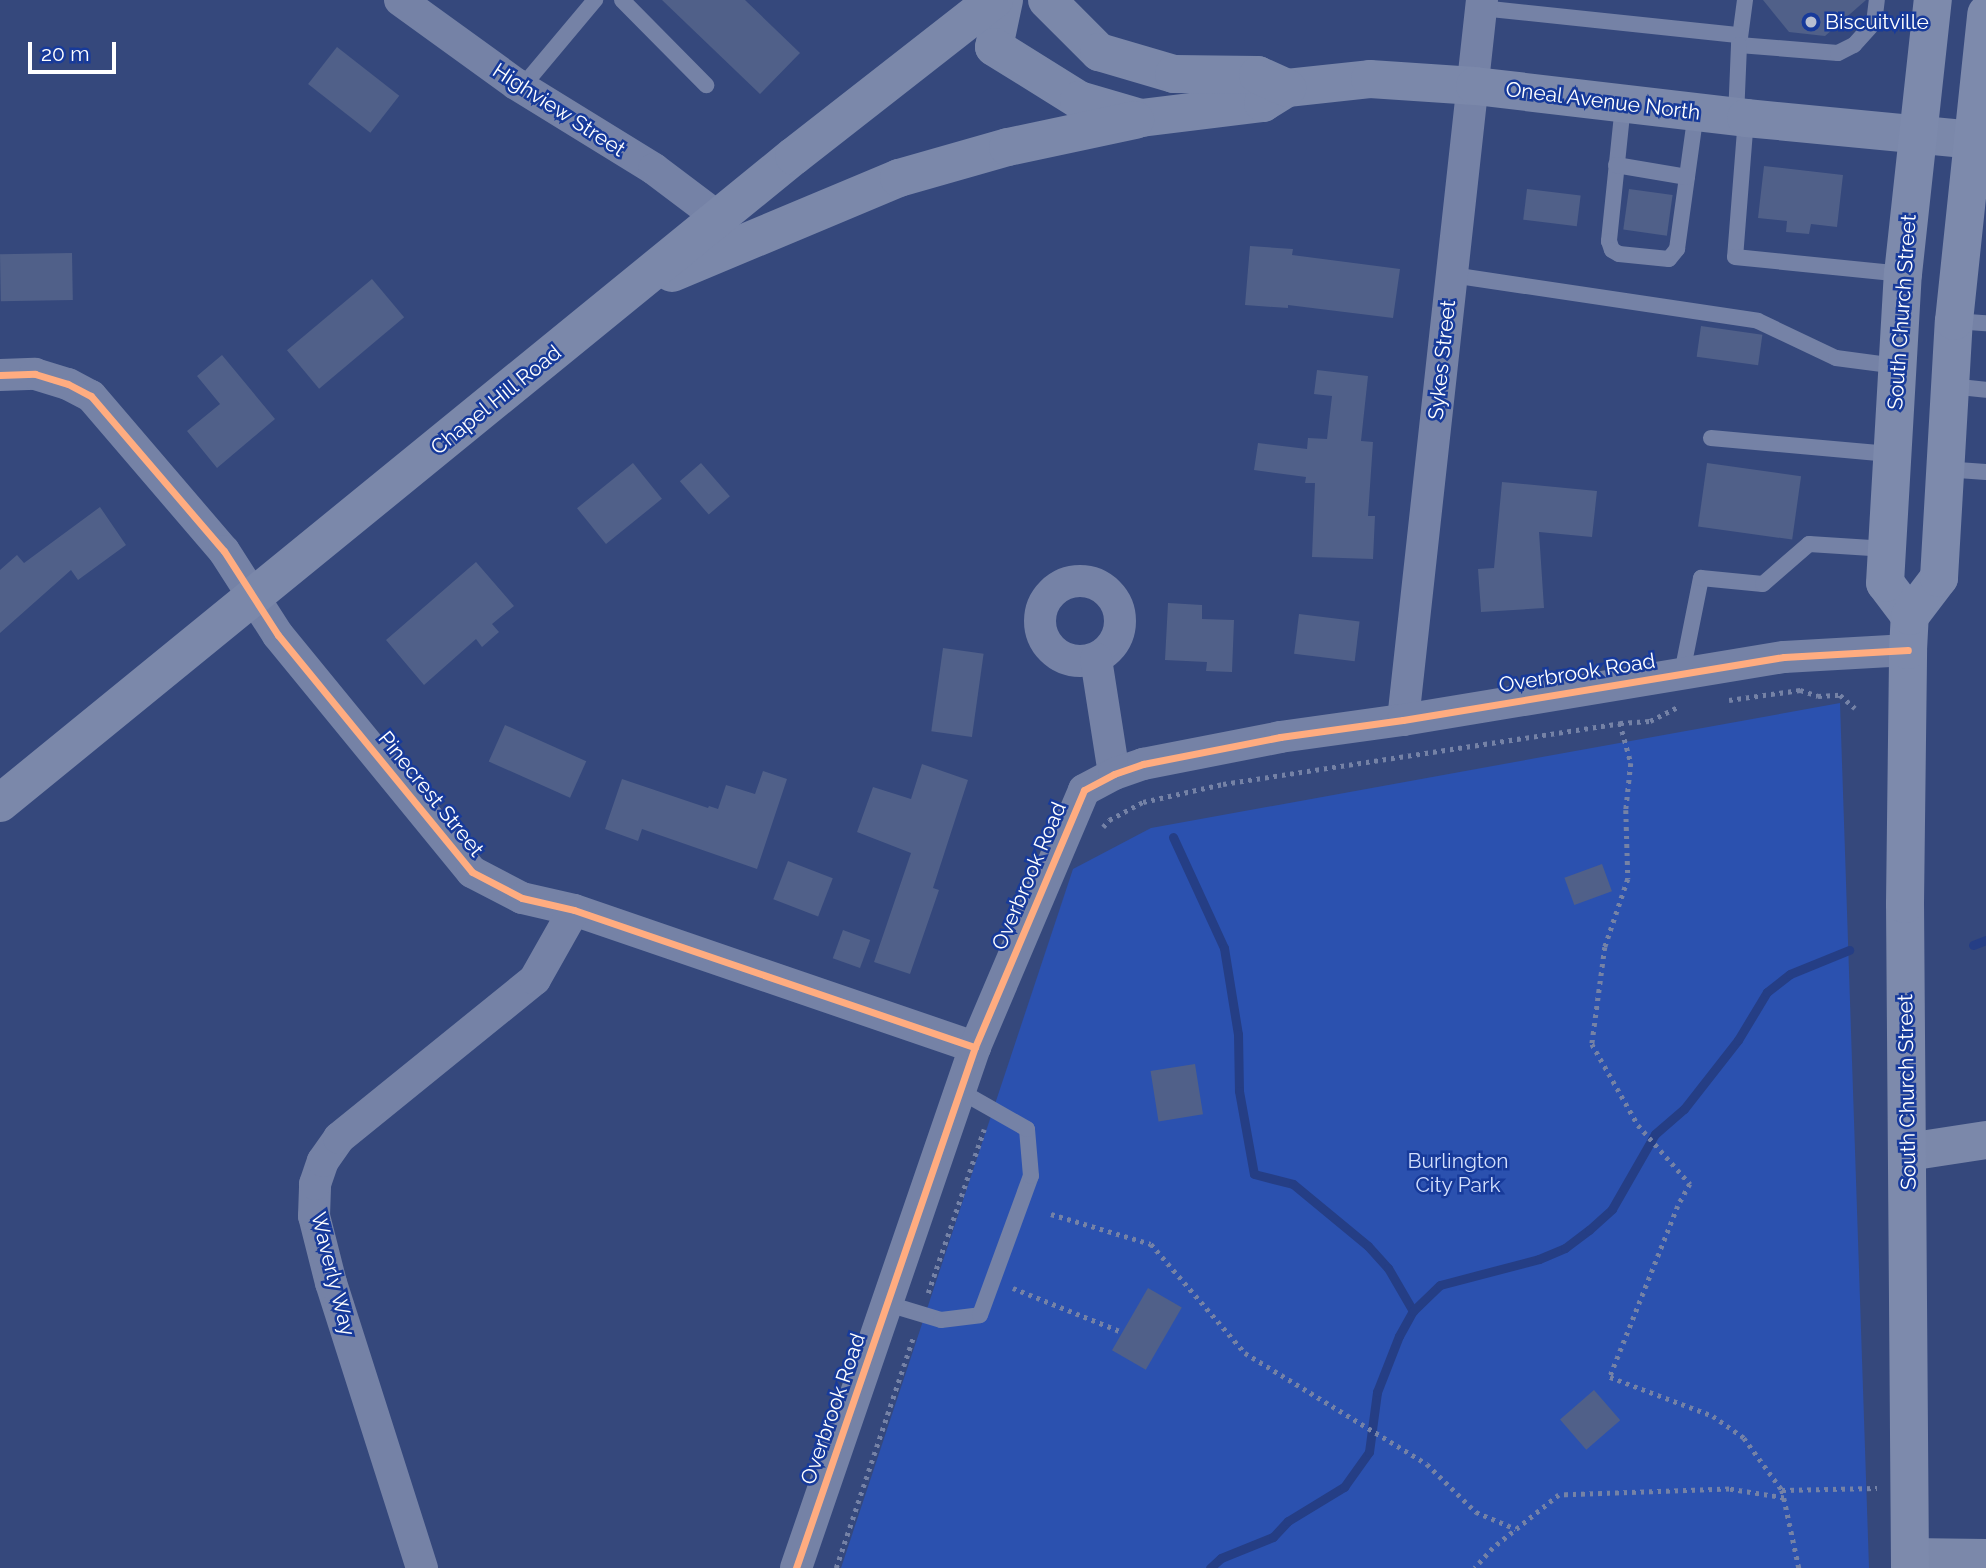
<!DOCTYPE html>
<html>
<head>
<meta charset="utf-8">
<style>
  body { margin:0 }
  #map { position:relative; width:1986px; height:1568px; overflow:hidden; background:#35487c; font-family:Raleway,sans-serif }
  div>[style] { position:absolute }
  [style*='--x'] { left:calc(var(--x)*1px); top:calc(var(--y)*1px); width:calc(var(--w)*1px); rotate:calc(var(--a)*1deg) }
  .green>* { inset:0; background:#2b51af }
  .stream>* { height:9px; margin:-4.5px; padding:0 4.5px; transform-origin:4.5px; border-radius:4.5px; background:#253e85 }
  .building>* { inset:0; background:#506089; transform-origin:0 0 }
  .path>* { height:4.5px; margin-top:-2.25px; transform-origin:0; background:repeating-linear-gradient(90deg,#7582a6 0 3.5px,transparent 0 8.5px) }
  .lane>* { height:16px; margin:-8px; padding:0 8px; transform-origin:8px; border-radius:8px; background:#7582a6 }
  .street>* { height:32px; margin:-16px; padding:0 16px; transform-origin:16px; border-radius:16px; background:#7582a6 }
  .street>.ring { margin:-16px; padding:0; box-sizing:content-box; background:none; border:32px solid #7582a6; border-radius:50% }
  .secondary>* { height:38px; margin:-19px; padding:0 19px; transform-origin:19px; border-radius:19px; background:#7b88aa }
  .primary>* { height:38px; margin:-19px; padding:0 19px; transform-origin:19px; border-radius:19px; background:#7d8aac }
  .cycleway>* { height:7px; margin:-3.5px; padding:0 3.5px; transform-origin:3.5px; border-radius:3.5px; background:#ffac80 }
  .dots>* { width:19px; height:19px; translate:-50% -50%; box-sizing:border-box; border:4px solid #173a9a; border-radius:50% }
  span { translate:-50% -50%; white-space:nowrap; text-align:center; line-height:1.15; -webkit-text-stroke:5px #173a9a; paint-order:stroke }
  .poi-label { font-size:21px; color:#fff }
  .left { translate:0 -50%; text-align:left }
  .street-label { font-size:21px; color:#fff }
  .park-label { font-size:21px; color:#d3dffc }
  .scale { position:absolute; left:28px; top:42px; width:88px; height:32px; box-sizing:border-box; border:4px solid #fff; border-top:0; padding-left:9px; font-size:21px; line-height:24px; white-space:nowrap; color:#fff; -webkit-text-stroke:5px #173a9a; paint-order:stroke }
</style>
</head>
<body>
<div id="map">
  <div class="green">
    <i style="clip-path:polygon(1840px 703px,1869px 1568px,841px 1568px,1073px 869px,1151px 828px)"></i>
  </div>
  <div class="stream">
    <i style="--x:1173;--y:837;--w:122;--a:65.3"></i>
    <i style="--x:1224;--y:948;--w:87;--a:80.8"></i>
    <i style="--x:1238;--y:1034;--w:57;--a:89"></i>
    <i style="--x:1239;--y:1091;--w:84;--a:79.8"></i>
    <i style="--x:1254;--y:1174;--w:40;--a:14.4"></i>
    <i style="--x:1293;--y:1184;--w:97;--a:39.6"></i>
    <i style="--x:1368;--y:1246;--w:30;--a:48"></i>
    <i style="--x:1388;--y:1268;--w:50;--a:59.8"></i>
    <i style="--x:1973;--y:945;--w:14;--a:-21"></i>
    <i style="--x:1210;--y:1568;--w:15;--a:-42"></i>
    <i style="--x:1221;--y:1558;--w:56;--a:-22"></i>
    <i style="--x:1273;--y:1537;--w:22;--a:-47"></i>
    <i style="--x:1288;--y:1521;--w:66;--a:-31.3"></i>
    <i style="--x:1344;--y:1487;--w:43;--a:-54.5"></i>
    <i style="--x:1369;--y:1452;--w:61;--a:-82.4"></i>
    <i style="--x:1377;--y:1392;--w:60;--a:-68.6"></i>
    <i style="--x:1399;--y:1336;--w:29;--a:-61"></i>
    <i style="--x:1413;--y:1311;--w:37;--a:-44"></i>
    <i style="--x:1440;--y:1285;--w:102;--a:-14.7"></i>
    <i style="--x:1539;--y:1259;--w:28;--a:-23"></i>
    <i style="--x:1565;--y:1248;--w:30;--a:-37"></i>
    <i style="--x:1589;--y:1230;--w:31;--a:-42"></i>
    <i style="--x:1612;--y:1209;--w:86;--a:-60.2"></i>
    <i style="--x:1655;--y:1134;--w:38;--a:-41"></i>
    <i style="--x:1684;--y:1109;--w:88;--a:-52"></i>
    <i style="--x:1738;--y:1040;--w:56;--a:-58.9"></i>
    <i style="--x:1767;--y:992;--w:29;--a:-38"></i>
    <i style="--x:1790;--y:974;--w:64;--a:-22.1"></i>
  </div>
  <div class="building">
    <i style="clip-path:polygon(662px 0,745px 0,800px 53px,760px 94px)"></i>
    <i style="clip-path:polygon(1763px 0,1866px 0,1825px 36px,1789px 32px)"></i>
    <i style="left:337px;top:47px;width:79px;height:47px;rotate:38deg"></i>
    <i style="clip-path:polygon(1764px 166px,1843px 175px,1837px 227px,1811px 224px,1809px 234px,1786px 232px,1787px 221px,1758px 218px)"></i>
    <i style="left:1527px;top:189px;width:54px;height:31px;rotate:7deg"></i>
    <i style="left:1629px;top:189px;width:44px;height:41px;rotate:8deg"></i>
    <i style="clip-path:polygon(1250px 246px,1293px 249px,1292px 255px,1400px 269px,1393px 318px,1288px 305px,1288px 308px,1245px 305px)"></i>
    <i style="left:72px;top:253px;width:47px;height:72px;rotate:89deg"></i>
    <i style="left:372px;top:279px;width:50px;height:111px;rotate:50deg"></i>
    <i style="left:1701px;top:326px;width:62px;height:31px;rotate:8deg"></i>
    <i style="clip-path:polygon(222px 355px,275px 419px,217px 468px,187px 431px,220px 404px,197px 376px)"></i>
    <i style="clip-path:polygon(1317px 370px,1368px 376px,1361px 441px,1373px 442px,1368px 516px,1375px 516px,1373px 559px,1312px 557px,1315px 483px,1305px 483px,1306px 477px,1254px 470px,1258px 443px,1307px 449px,1308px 438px,1327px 439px,1332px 396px,1314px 394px)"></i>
    <i style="left:633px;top:463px;width:46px;height:72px;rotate:51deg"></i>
    <i style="left:701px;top:463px;width:44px;height:28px;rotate:49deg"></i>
    <i style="left:1707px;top:463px;width:95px;height:64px;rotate:8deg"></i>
    <i style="clip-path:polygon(1502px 482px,1597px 491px,1592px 537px,1539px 532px,1544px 608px,1481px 612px,1478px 569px,1494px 568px)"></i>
    <i style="clip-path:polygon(100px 507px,126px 545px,78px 580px,71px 570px,0 633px,0 570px,17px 555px,24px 563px)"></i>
    <i style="clip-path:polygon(476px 562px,514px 606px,492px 624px,499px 632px,482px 647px,476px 639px,424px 685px,386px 640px)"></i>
    <i style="clip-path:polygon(1168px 603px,1202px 605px,1202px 619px,1234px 620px,1232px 672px,1206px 671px,1207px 662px,1165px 660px)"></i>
    <i style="left:1299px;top:614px;width:61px;height:40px;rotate:7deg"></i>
    <i style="left:943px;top:648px;width:41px;height:84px;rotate:8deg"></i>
    <i style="left:505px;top:725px;width:89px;height:40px;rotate:24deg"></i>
    <i style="clip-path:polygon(922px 764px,968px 780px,933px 888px,939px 890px,910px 974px,874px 962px,911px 853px,857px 832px,873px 787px,911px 799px)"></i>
    <i style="clip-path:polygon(763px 771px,787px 779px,757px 869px,642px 829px,638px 841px,605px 829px,622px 779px,708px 808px,709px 806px,718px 809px,726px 785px,755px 794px)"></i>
    <i style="left:788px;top:861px;width:48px;height:41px;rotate:21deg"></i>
    <i style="left:1602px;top:864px;width:29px;height:40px;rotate:70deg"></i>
    <i style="left:843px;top:930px;width:29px;height:30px;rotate:20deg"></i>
    <i style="left:1195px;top:1064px;width:51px;height:45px;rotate:81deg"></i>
    <i style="left:1148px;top:1288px;width:39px;height:72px;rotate:30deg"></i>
    <i style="left:1594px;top:1390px;width:40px;height:45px;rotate:49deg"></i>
  </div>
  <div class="path">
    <i style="--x:1729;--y:700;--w:72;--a:-8"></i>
    <i style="--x:1800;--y:690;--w:19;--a:18"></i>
    <i style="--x:1818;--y:696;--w:22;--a:-3"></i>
    <i style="--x:1840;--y:695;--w:20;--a:41"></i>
    <i style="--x:1620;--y:723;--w:30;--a:-4"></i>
    <i style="--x:1650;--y:721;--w:31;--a:-27"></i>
    <i style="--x:1103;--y:827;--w:9;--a:-49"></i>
    <i style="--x:1109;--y:820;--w:38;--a:-28"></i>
    <i style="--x:1143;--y:802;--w:82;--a:-12.7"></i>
    <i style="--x:1223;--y:784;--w:402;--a:-8.7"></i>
    <i style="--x:1620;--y:723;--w:41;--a:74.6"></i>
    <i style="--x:1631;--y:763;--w:47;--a:96.1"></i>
    <i style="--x:1626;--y:810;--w:69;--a:88.3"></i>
    <i style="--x:1628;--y:879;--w:72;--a:108.7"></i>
    <i style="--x:1605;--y:947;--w:98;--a:97.6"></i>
    <i style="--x:1592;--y:1044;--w:93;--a:60.4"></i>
    <i style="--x:1638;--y:1125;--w:79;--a:48.6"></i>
    <i style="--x:1690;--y:1184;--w:25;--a:119"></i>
    <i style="--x:1678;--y:1206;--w:184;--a:111.7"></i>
    <i style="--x:1610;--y:1377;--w:110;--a:20.7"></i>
    <i style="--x:1713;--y:1416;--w:38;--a:35"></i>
    <i style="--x:1744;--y:1438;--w:64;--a:53.8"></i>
    <i style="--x:1782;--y:1490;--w:8;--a:76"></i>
    <i style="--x:1784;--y:1498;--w:56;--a:-170.7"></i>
    <i style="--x:1729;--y:1489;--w:170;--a:178"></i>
    <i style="--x:1559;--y:1495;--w:85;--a:141.2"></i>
    <i style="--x:1493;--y:1548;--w:27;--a:132"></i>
    <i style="--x:1051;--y:1214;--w:104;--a:16.7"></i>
    <i style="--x:1151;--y:1244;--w:144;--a:49.2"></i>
    <i style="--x:1245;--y:1353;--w:213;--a:31.4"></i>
    <i style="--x:1427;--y:1464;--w:69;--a:44.4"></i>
    <i style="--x:1476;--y:1512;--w:43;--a:23"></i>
    <i style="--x:1013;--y:1288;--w:118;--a:22"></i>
    <i style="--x:928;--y:1293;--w:173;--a:-71.1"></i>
    <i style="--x:1782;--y:1490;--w:95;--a:-1.2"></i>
    <i style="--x:1784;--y:1498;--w:72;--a:77.9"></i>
    <i style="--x:836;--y:1568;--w:246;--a:-71.5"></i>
  </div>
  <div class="lane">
    <i style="--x:622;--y:0;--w:120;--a:45.3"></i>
    <i style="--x:1745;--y:0;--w:45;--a:97.6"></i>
    <i style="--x:1739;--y:45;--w:99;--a:4.6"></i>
    <i style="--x:1838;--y:53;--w:18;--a:-27"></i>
    <i style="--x:1854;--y:45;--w:30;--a:-48"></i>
    <i style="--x:1874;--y:23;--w:23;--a:-83"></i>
    <i style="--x:1481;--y:8;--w:260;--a:6"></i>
    <i style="--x:522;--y:87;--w:114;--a:-50"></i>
    <i style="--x:1623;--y:105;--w:137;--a:95.9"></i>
    <i style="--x:1609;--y:241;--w:9;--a:72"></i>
    <i style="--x:1612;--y:250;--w:8;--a:30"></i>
    <i style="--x:1619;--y:254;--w:50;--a:5.7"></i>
    <i style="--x:1669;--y:259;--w:13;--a:-51"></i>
    <i style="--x:1677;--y:249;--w:138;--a:-82.1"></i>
    <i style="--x:1736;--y:117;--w:72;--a:-87.6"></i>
    <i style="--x:1746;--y:118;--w:139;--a:94.5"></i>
    <i style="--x:1735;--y:257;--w:169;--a:5.8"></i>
    <i style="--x:1616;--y:165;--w:72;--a:9.6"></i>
    <i style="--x:1452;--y:275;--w:309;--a:8.5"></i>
    <i style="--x:1758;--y:321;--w:86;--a:25.4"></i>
    <i style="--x:1836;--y:358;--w:62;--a:7.5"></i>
    <i style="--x:1954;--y:321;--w:32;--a:4"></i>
    <i style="--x:1950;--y:386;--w:36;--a:6"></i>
    <i style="--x:1711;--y:438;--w:182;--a:5.1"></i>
    <i style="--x:1944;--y:469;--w:42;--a:4.1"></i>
    <i style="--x:1682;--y:673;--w:97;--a:-78.7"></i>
    <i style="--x:1701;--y:578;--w:62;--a:5.5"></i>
    <i style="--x:1763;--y:584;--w:61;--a:-41"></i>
    <i style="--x:1809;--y:544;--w:78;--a:3.7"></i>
    <i style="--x:888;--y:1304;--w:55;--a:16.8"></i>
    <i style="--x:941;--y:1320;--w:39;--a:-7"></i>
    <i style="--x:980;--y:1315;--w:148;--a:-69.9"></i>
    <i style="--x:1031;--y:1176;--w:47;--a:-94.9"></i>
    <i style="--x:1027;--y:1129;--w:77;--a:-150.4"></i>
  </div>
  <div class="street">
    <i style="--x:400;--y:0;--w:143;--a:35.9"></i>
    <i style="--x:516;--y:84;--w:162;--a:31.6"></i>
    <i style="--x:654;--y:169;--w:81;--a:37"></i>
    <i style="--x:0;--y:375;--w:35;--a:-2"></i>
    <i style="--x:35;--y:374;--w:34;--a:17"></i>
    <i style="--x:68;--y:384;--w:26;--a:28"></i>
    <i style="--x:91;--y:396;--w:204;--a:49.4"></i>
    <i style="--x:224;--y:551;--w:100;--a:57.3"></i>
    <i style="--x:278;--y:635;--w:306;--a:50.7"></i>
    <i style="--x:472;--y:872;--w:56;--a:27.5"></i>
    <i style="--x:522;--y:898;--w:53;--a:13"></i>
    <i style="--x:574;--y:910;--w:424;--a:18.9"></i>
    <i class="ring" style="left:1040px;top:581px;width:48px;height:48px"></i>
    <i style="--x:1096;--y:659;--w:116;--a:81.1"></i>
    <i style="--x:1403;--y:720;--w:724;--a:-83.74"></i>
    <i style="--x:422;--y:1568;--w:299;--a:-107.7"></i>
    <i style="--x:331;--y:1283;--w:69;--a:-104.2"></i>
    <i style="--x:314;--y:1216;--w:32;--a:-88"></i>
    <i style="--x:315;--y:1184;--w:24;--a:-71"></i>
    <i style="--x:323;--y:1161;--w:28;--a:-55"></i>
    <i style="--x:339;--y:1138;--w:252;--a:-39"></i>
    <i style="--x:535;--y:979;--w:79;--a:-60.5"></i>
    <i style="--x:796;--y:1568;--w:551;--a:-71.04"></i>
    <i style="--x:975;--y:1047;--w:279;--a:-67"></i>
    <i style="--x:1084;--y:790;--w:34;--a:-28"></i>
    <i style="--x:1114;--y:774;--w:31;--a:-19"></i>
    <i style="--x:1143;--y:764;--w:140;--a:-11.1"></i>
    <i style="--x:1280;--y:737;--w:124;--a:-7.9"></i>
    <i style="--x:1403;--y:720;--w:386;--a:-9.4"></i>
    <i style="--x:1784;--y:657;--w:124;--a:-3.2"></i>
  </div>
  <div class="secondary">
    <i style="--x:1004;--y:0;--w:48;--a:102"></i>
    <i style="--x:994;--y:47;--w:100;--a:31.9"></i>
    <i style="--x:1079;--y:100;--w:65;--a:16.2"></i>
    <i style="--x:1141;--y:118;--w:123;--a:-7"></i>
    <i style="--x:1263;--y:103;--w:28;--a:-32"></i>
    <i style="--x:1287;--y:88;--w:83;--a:-6.2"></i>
    <i style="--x:1370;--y:79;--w:105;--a:3.8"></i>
    <i style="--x:1475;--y:86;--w:273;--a:6.7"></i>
    <i style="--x:1746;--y:118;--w:241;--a:5.5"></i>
    <i style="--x:1047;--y:0;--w:74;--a:45"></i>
    <i style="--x:1099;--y:52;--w:78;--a:16.3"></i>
    <i style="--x:1174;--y:74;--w:84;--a:0.7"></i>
    <i style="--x:1258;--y:75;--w:32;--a:24"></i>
    <i style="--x:672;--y:273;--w:246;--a:-22.7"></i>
    <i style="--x:899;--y:178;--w:113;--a:-15.9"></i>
    <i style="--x:1008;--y:147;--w:130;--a:-12"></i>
    <i style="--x:0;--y:803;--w:1024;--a:-39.18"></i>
    <i style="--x:794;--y:156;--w:254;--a:-38"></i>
    <i style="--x:1908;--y:1152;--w:79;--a:-8.7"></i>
    <i style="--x:1910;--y:1557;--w:76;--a:0.8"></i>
  </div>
  <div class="primary">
    <i style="--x:1910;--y:616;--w:41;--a:-127.1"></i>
    <i style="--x:1885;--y:583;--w:310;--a:-86.7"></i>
    <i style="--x:1903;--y:274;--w:276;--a:-83.8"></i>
    <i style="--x:1910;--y:1568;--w:664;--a:-90.43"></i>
    <i style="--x:1905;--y:904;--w:254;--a:-89.3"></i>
    <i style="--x:1908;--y:650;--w:34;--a:-87"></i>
    <i style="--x:1910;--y:616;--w:48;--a:-52.7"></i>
    <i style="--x:1939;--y:578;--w:257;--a:-86.7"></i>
    <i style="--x:1954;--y:321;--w:309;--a:-84"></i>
  </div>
  <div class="cycleway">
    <i style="--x:0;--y:375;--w:35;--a:-2"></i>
    <i style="--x:35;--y:374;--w:34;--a:17"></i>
    <i style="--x:68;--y:384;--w:26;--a:28"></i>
    <i style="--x:91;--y:396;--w:204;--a:49.4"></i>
    <i style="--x:224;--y:551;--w:100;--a:57.3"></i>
    <i style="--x:278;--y:635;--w:306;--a:50.7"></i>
    <i style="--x:472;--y:872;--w:56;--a:27.5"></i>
    <i style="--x:522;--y:898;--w:53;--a:13"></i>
    <i style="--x:574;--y:910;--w:424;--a:18.9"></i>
    <i style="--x:796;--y:1568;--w:551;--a:-71.04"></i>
    <i style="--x:975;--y:1047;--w:279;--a:-67"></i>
    <i style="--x:1084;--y:790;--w:34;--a:-28"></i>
    <i style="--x:1114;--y:774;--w:31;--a:-19"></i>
    <i style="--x:1143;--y:764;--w:140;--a:-11.1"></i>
    <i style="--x:1280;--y:737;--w:124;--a:-7.9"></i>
    <i style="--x:1403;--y:720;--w:386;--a:-9.4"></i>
    <i style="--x:1784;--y:657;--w:124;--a:-3.2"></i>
  </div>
  <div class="dots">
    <i style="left:1811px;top:22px;background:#b8bfd1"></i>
  </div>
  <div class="poi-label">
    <span class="left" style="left:1825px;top:22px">Biscuitville</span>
  </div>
  <div class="street-label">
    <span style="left:1603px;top:101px;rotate:7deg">Oneal Avenue North</span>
    <span style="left:559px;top:110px;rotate:33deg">Highview Street</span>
    <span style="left:1902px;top:312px;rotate:-86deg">South Church Street</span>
    <span style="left:1442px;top:360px;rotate:-84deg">Sykes Street</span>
    <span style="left:496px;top:400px;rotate:-39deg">Chapel Hill Road</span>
    <span style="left:1577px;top:673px;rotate:-9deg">Overbrook Road</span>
    <span style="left:431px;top:794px;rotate:51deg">Pinecrest Street</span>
    <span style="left:1029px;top:876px;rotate:-67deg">Overbrook Road</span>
    <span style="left:1907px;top:1092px;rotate:-91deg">South Church Street</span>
    <span style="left:333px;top:1274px;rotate:76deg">Waverly Way</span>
    <span style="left:833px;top:1409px;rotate:-71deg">Overbrook Road</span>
  </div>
  <div class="park-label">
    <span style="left:1458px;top:1173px">Burlington<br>City Park</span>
  </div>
  <div class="scale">20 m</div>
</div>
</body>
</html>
